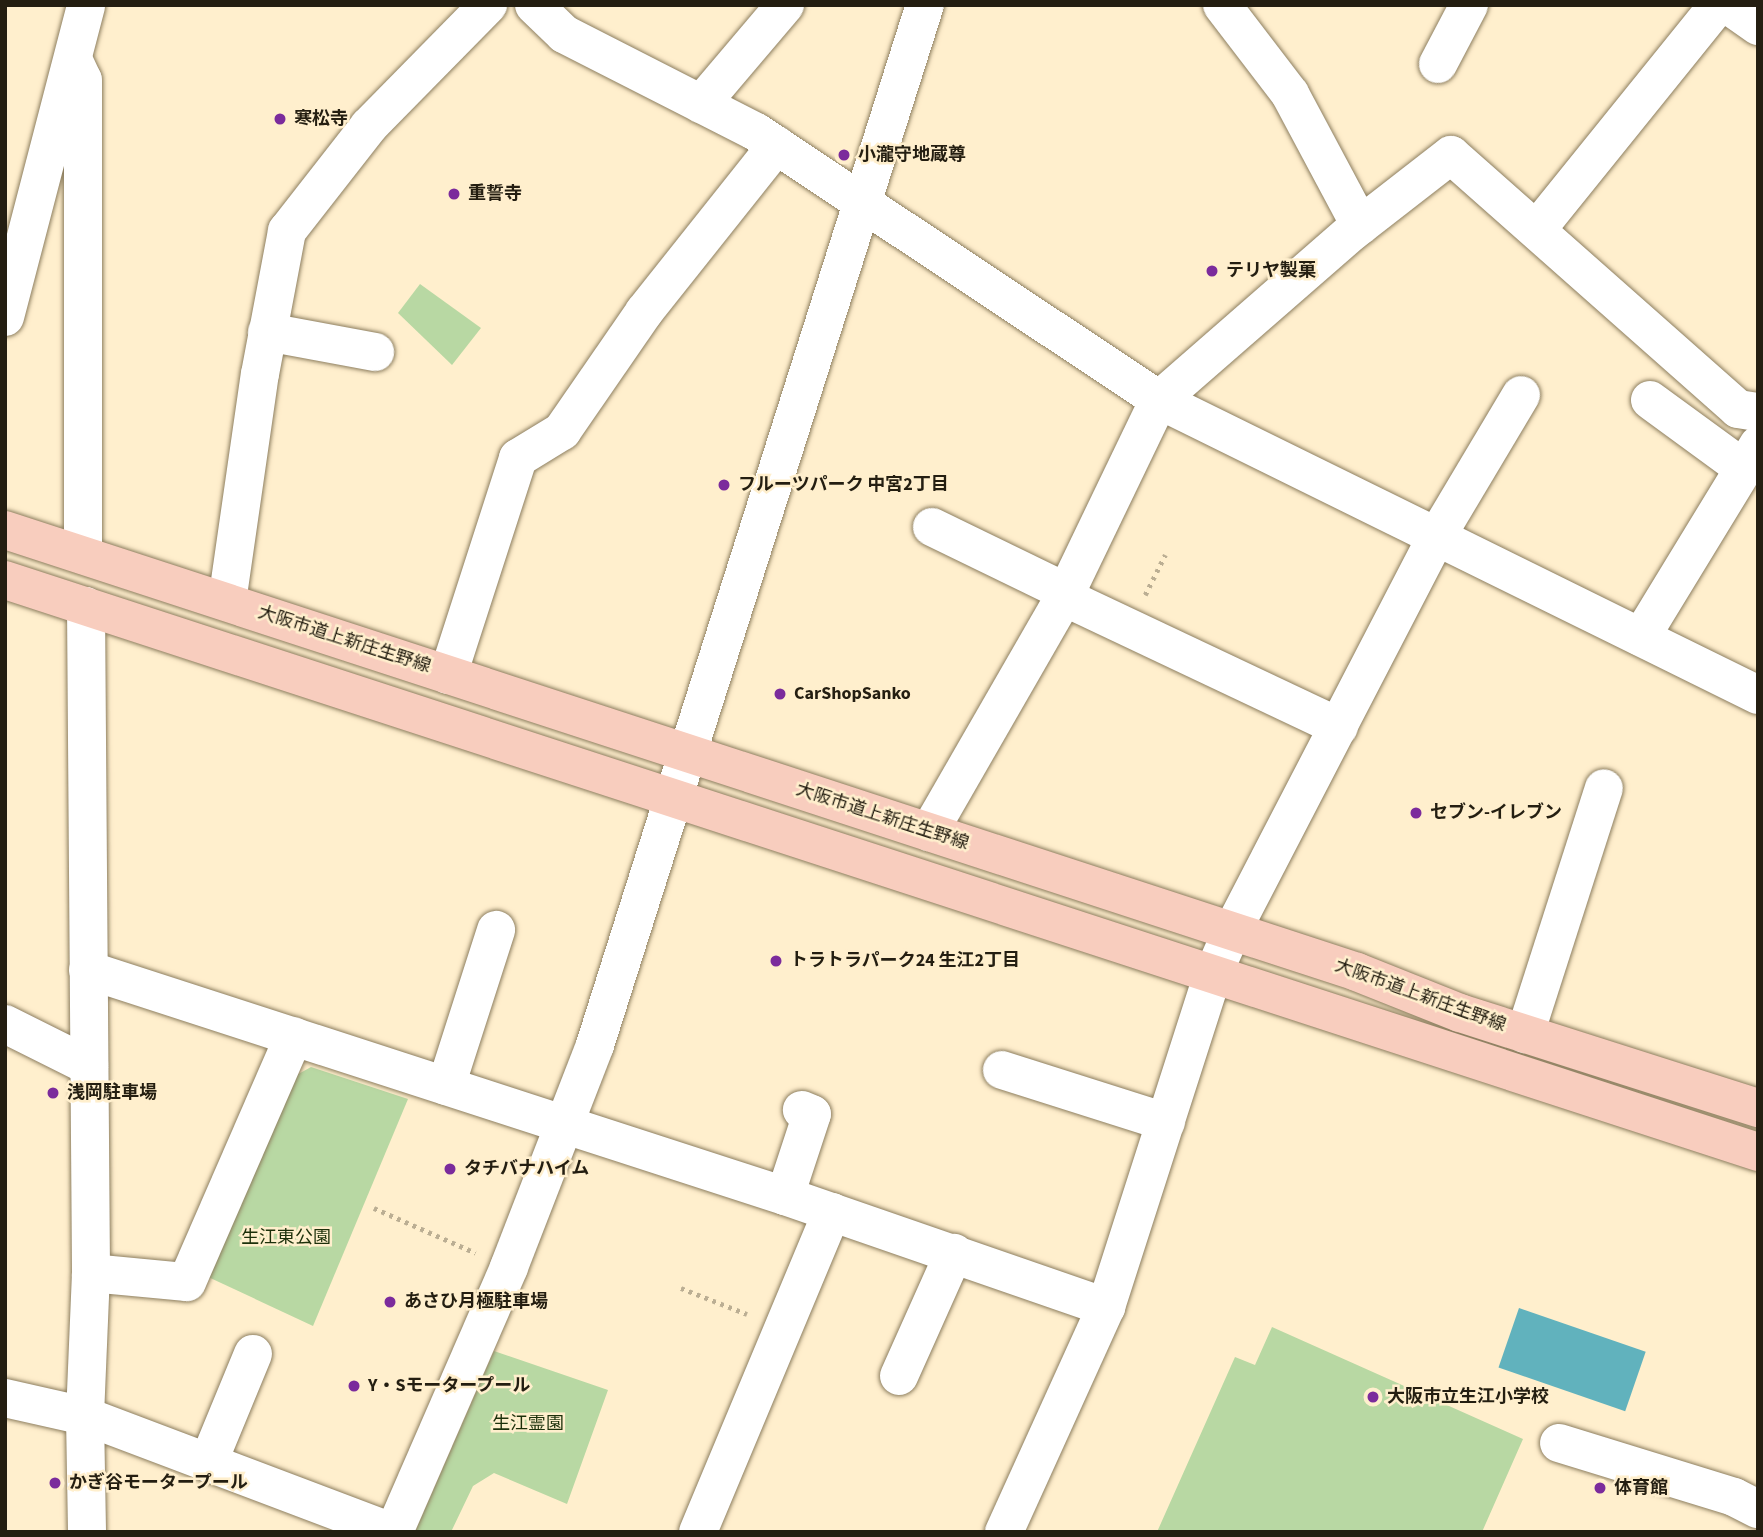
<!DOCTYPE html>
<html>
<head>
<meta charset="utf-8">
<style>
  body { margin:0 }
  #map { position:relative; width:1763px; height:1537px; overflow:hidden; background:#ffefcd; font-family:"Source Sans 3","Noto Sans JP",sans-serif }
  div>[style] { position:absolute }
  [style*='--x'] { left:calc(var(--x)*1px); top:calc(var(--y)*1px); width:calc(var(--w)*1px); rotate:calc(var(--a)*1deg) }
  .green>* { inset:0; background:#b8d8a3 }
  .water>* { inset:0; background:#61b2bd; transform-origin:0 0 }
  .path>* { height:4.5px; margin-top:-2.25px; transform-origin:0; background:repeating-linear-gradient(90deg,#bbae93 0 3.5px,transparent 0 8.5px) }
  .roads { filter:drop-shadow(0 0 2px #8d7e5f) drop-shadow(0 0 2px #8d7e5f) }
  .minor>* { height:38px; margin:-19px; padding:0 19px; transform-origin:19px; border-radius:19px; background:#fff }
  .major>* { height:38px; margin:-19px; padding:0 19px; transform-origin:19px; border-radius:19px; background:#f8cdbe }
  .dots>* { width:19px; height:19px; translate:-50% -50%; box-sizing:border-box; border:4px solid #ffefcd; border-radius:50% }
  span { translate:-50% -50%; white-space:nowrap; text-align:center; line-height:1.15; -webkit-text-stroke:5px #ffefcd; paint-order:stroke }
  .poi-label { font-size:18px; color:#241e11; font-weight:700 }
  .left { translate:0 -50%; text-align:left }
  .street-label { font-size:18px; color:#241e11 }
  .park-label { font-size:18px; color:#1c300a }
  .frame { position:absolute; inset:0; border:7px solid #241e11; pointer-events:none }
</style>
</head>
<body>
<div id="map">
  <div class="green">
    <i style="clip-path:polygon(420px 284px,481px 328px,452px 365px,398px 313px)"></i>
    <i style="clip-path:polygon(311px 1067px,408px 1099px,313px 1326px,206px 1276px,293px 1077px)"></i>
    <i style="clip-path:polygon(1272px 1327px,1523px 1439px,1482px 1532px,1157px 1532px,1235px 1357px,1255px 1365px)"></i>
    <i style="clip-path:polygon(494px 1351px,608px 1390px,567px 1504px,494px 1473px,473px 1486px,451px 1532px,415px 1532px)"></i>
  </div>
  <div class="water">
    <i style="left:1519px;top:1308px;width:134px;height:63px;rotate:19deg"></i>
  </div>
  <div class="path">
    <i style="--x:1145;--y:595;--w:45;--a:-63.4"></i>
    <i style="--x:374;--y:1208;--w:111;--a:23.8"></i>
    <i style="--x:681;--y:1288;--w:71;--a:21.5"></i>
  </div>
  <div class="roads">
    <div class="minor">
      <i style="--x:534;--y:5;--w:42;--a:44"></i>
      <i style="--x:564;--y:34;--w:216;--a:27"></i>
      <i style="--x:756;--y:132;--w:484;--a:33.6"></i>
      <i style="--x:1159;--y:400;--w:668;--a:26.22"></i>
      <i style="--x:1222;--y:5;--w:112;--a:52.6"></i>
      <i style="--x:1290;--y:94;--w:149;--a:61.9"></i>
      <i style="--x:1728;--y:5;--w:37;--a:35"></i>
      <i style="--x:73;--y:59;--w:23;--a:65"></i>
      <i style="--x:83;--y:80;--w:475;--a:90"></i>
      <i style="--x:1438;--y:64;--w:67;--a:-62.3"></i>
      <i style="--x:701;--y:104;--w:130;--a:-49.7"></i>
      <i style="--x:1538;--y:228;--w:287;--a:-51.1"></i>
      <i style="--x:5;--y:317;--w:322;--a:-75.4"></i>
      <i style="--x:267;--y:332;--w:110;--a:10.5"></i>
      <i style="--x:1650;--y:400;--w:115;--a:36.2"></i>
      <i style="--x:932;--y:527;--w:149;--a:25.9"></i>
      <i style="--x:1064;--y:597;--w:304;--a:25.3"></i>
      <i style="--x:227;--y:602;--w:230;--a:-81.8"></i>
      <i style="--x:260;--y:374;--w:146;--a:-79.3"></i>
      <i style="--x:287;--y:231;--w:133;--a:-52"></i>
      <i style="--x:369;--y:126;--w:170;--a:-45.5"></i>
      <i style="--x:86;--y:606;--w:667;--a:89.57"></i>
      <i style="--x:91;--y:1273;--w:143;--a:92.4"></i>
      <i style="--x:85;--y:1416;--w:116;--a:89"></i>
      <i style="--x:1641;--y:637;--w:225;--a:-58.6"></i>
      <i style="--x:448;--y:675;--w:228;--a:-72.1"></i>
      <i style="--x:518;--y:458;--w:52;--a:-31.5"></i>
      <i style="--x:562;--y:431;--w:145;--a:-55.4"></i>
      <i style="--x:644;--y:312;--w:213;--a:-51.5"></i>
      <i style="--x:929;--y:832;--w:271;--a:-60.1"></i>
      <i style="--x:1064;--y:597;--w:219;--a:-64.3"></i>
      <i style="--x:1159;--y:400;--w:257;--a:-41.1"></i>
      <i style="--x:1353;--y:231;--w:124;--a:-37.8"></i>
      <i style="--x:1451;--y:155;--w:383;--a:41.5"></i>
      <i style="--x:1738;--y:409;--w:20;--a:9"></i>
      <i style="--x:88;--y:970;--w:733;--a:17.97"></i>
      <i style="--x:785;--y:1196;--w:340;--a:19.1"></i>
      <i style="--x:5;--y:1024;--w:94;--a:26.6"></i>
      <i style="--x:1525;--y:1034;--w:258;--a:-72.2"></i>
      <i style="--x:1002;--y:1070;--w:172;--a:17.6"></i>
      <i style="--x:446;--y:1086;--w:164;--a:-72.2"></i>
      <i style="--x:785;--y:1196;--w:86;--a:-71.8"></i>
      <i style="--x:812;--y:1114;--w:11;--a:-158"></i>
      <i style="--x:91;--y:1273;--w:96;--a:5.4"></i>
      <i style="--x:187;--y:1282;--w:268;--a:-66.5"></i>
      <i style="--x:899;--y:1376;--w:135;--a:-65.9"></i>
      <i style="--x:5;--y:1398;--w:82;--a:12.7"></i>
      <i style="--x:85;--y:1416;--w:328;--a:20.7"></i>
      <i style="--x:1559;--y:1443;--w:183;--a:17.1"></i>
      <i style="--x:1734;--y:1497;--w:27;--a:27"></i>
      <i style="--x:208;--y:1463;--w:118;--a:-67.6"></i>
      <i style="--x:394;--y:1532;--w:289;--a:-66.5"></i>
      <i style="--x:509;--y:1267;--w:238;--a:-68.8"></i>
      <i style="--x:595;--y:1045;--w:1091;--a:-72.4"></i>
      <i style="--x:698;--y:1532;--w:347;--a:-67.3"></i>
      <i style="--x:1004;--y:1532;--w:247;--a:-65.6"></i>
      <i style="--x:1106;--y:1307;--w:350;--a:-72.2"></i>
      <i style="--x:1213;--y:974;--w:47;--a:-66.2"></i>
      <i style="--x:1232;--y:931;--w:445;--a:-62.6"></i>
      <i style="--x:1437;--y:536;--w:164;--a:-59.2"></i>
    </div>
    <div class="major">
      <i style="--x:5;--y:530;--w:1422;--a:18.1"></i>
      <i style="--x:1357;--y:972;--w:111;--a:21.7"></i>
      <i style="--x:1460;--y:1013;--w:313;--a:17.7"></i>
      <i style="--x:5;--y:580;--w:1844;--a:18.07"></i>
    </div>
  </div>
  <div class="dots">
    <i style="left:280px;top:119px;background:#7b2b9c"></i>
    <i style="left:844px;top:155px;background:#7b2b9c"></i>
    <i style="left:454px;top:194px;background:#7b2b9c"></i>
    <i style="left:1212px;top:271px;background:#7b2b9c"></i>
    <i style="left:724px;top:485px;background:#7b2b9c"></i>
    <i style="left:780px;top:694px;background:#7b2b9c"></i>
    <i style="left:1416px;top:813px;background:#7b2b9c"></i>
    <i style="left:776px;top:961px;background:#7b2b9c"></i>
    <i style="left:53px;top:1093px;background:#7b2b9c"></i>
    <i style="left:450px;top:1169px;background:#7b2b9c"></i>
    <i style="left:390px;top:1302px;background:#7b2b9c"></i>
    <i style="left:354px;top:1386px;background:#7b2b9c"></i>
    <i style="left:1373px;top:1397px;background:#7b2b9c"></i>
    <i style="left:55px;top:1483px;background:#7b2b9c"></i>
    <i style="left:1600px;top:1488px;background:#7b2b9c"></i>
  </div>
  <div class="poi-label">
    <span class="left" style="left:294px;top:119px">寒松寺</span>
    <span class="left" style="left:858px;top:155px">小瀧守地蔵尊</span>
    <span class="left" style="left:468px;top:194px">重誓寺</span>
    <span class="left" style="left:1226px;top:271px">テリヤ製菓</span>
    <span class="left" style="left:738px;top:485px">フルーツパーク 中宮2丁目</span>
    <span class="left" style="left:794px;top:694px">CarShopSanko</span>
    <span class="left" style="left:1430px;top:813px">セブン-イレブン</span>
    <span class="left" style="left:790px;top:961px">トラトラパーク24 生江2丁目</span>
    <span class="left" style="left:67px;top:1093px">浅岡駐車場</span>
    <span class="left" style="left:464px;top:1169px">タチバナハイム</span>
    <span class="left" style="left:404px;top:1302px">あさひ月極駐車場</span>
    <span class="left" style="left:368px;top:1386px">Y・Sモータープール</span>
    <span class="left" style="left:1387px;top:1397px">大阪市立生江小学校</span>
    <span class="left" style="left:69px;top:1483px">かぎ谷モータープール</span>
    <span class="left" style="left:1614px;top:1488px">体育館</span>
  </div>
  <div class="street-label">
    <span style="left:344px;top:640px;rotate:18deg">大阪市道上新庄生野線</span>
    <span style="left:882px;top:817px;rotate:18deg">大阪市道上新庄生野線</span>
    <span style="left:1420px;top:996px;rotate:20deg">大阪市道上新庄生野線</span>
  </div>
  <div class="park-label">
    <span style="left:286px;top:1238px">生江東公園</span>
    <span style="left:528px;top:1424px">生江霊園</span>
  </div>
  <div class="frame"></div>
</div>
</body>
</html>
